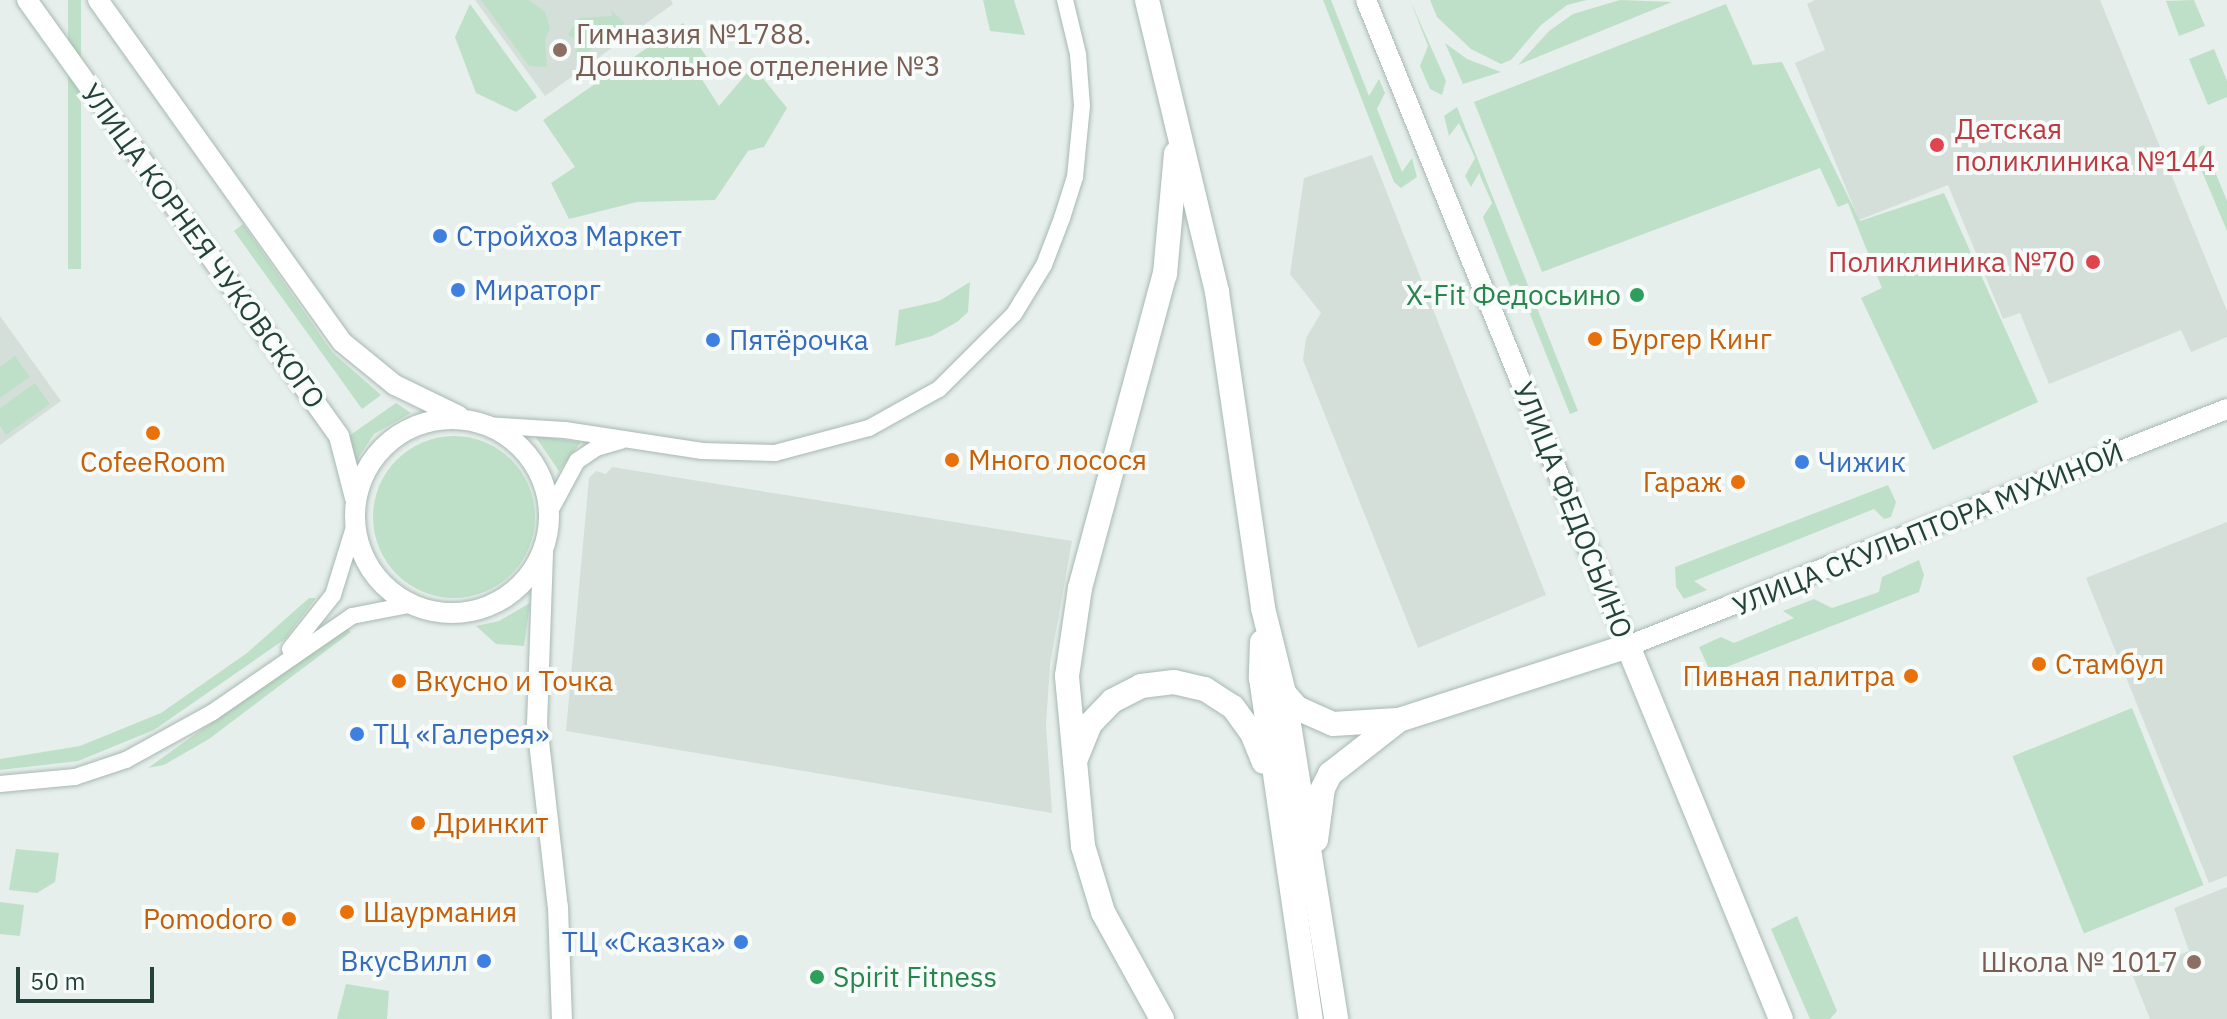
<!DOCTYPE html>
<html>
<head>
<meta charset="utf-8">
<style>
  body { margin:0 }
  #map { position:relative; width:2227px; height:1019px; overflow:hidden; background:#e6efeb; font-family:"IBM Plex Sans",sans-serif }
  div>[style] { position:absolute }
  [style*='--x'] { left:calc(var(--x)*1px); top:calc(var(--y)*1px); width:calc(var(--w)*1px); rotate:calc(var(--a)*1deg) }
  .built>* { inset:0; background:#d4dfda }
  .green>* { inset:0; background:#bfe0c8; transform-origin:0 0 }
  .round { border-radius:50% }
  .roads { filter:drop-shadow(0 0 2px #a8b8b2) drop-shadow(0 0 2px #a8b8b2) }
  .minor>* { height:16px; margin:-8px; padding:0 8px; transform-origin:8px; border-radius:8px; background:#fff }
  .tertiary>* { height:20px; margin:-10px; padding:0 10px; transform-origin:10px; border-radius:10px; background:#fff }
  .tertiary>.ring { margin:-10px; padding:0; box-sizing:content-box; background:none; border:20px solid #fff; border-radius:50% }
  .secondary>* { height:24px; margin:-12px; padding:0 12px; transform-origin:12px; border-radius:12px; background:#fff }
  .dots>* { width:22px; height:22px; translate:-50% -50%; box-sizing:border-box; border:4px solid #f7fbf9; border-radius:50% }
  span { translate:-50% -50%; white-space:nowrap; text-align:center; line-height:1.15; -webkit-text-stroke:8px #f7fbf9; paint-order:stroke }
  .education-label { font-size:28px; color:#785e54 }
  .left { translate:0 -50%; text-align:left }
  .right { translate:-100% -50%; text-align:right }
  .health-label { font-size:28px; color:#be3a42 }
  .shop-label { font-size:28px; color:#366cbe }
  .street-label { font-size:28px; color:#24423a }
  .leisure-label { font-size:28px; color:#27864d }
  .food-label { font-size:28px; color:#c56008 }
  .scale { position:absolute; left:16px; top:967px; width:138px; height:36px; box-sizing:border-box; border:4px solid #24423a; border-top:0; padding-left:10px; font-size:24px; line-height:28px; white-space:nowrap; color:#24423a; -webkit-text-stroke:6px #f7fbf9; paint-order:stroke }
</style>
</head>
<body>
<div id="map">
  <div class="built">
    <i style="clip-path:polygon(475px 0,671px 0,673px 4px,545px 96px)"></i>
    <i style="clip-path:polygon(1815px 0,2100px 0,2227px 311px,2227px 337px,2191px 352px,2181px 330px,2049px 384px,2020px 313px,2003px 319px,1948px 185px,1859px 220px,1795px 63px,1825px 50px,1807px 4px)"></i>
    <i style="clip-path:polygon(1372px 155px,1546px 595px,1418px 648px,1303px 360px,1306px 338px,1321px 313px,1290px 274px,1304px 178px)"></i>
    <i style="clip-path:polygon(0 316px,61px 401px,0 445px)"></i>
    <i style="clip-path:polygon(612px 467px,1072px 541px,1050px 664px,1046px 725px,1052px 813px,566px 731px,589px 478px,596px 471px,606px 474px)"></i>
    <i style="clip-path:polygon(2227px 522px,2227px 876px,2209px 883px,2086px 578px)"></i>
    <i style="clip-path:polygon(2227px 887px,2227px 1019px,2150px 1019px,2132px 974px,2189px 951px,2174px 908px)"></i>
  </div>
  <div class="green">
    <i style="left:68px;top:0;width:13px;height:269px"></i>
    <i style="clip-path:polygon(481px 0,529px 0,545px 12px,550px 29px,545px 40px,547px 67px,529px 66px)"></i>
    <i style="clip-path:polygon(983px 0,1014px 0,1025px 35px,990px 31px)"></i>
    <i style="clip-path:polygon(1323px 0,1331px 0,1369px 96px,1379px 79px,1385px 93px,1377px 109px,1402px 172px,1412px 158px,1417px 177px,1401px 188px,1394px 182px)"></i>
    <i style="clip-path:polygon(1410px 0,1446px 81px,1442px 95px,1430px 89px,1420px 66px,1428px 46px)"></i>
    <i style="clip-path:polygon(1430px 0,1587px 0,1567px 5px,1541px 25px,1511px 60px,1501px 64px,1471px 49px,1437px 17px)"></i>
    <i style="clip-path:polygon(1620px 0,1672px 2px,1518px 65px,1549px 31px,1573px 14px)"></i>
    <i style="clip-path:polygon(2194px 0,2205px 26px,2179px 36px,2166px 1px)"></i>
    <i style="clip-path:polygon(470px 4px,537px 97px,516px 112px,476px 93px,455px 37px)"></i>
    <i style="clip-path:polygon(1726px 4px,1753px 65px,1782px 62px,1860px 221px,1944px 193px,2038px 402px,1933px 450px,1861px 298px,1882px 288px,1848px 203px,1838px 207px,1820px 168px,1542px 272px,1474px 102px)"></i>
    <i style="clip-path:polygon(611px 10px,625px 23px,579px 59px,575px 52px,582px 43px,568px 35px,579px 18px,612px 16px)"></i>
    <i style="clip-path:polygon(683px 23px,715px 69px,701px 78px,719px 106px,753px 66px,787px 108px,764px 147px,748px 151px,715px 200px,637px 202px,569px 219px,551px 183px,575px 167px,543px 120px)"></i>
    <i style="clip-path:polygon(1445px 43px,1467px 59px,1501px 72px,1463px 84px)"></i>
    <i style="clip-path:polygon(2214px 49px,2227px 81px,2227px 97px,2208px 105px,2189px 59px)"></i>
    <i style="clip-path:polygon(1457px 107px,1578px 411px,1570px 414px,1518px 284px,1510px 286px,1483px 217px,1492px 203px,1479px 173px,1471px 187px,1465px 176px,1475px 158px,1459px 123px,1449px 136px,1444px 116px)"></i>
    <i style="clip-path:polygon(2204px 145px,2227px 201px,2227px 231px,2193px 150px)"></i>
    <i style="clip-path:polygon(243px 224px,332px 352px,381px 395px,362px 409px,234px 231px)"></i>
    <i style="clip-path:polygon(970px 282px,968px 312px,957px 322px,932px 336px,895px 346px,899px 310px,939px 301px)"></i>
    <i style="clip-path:polygon(15px 356px,30px 377px,0 398px,0 367px)"></i>
    <i style="clip-path:polygon(35px 383px,50px 404px,6px 435px,0 426px,0 408px)"></i>
    <i style="clip-path:polygon(396px 403px,411px 413px,374px 434px,356px 461px,346px 438px)"></i>
    <i style="clip-path:polygon(535px 436px,581px 442px,559px 471px)"></i>
    <i class="round" style="left:373px;top:436px;width:162px;height:162px"></i>
    <i style="clip-path:polygon(1888px 485px,1896px 502px,1891px 517px,1884px 519px,1874px 509px,1694px 581px,1707px 590px,1684px 599px,1676px 587px,1675px 567px)"></i>
    <i style="clip-path:polygon(1919px 560px,1924px 575px,1919px 592px,1711px 673px,1699px 647px,1721px 637px,1734px 643px,1794px 618px,1783px 611px,1814px 599px,1832px 608px,1879px 592px,1882px 577px)"></i>
    <i style="clip-path:polygon(309px 598px,316px 598px,285px 639px,154px 730px,78px 761px,0 770px,0 759px,80px 746px,161px 713px,247px 653px)"></i>
    <i style="clip-path:polygon(530px 603px,524px 646px,496px 644px,476px 626px,499px 621px)"></i>
    <i style="clip-path:polygon(345px 627px,351px 632px,209px 739px,164px 765px,148px 768px)"></i>
    <i style="left:2132px;top:708px;width:191px;height:129px;rotate:68deg"></i>
    <i style="clip-path:polygon(16px 849px,59px 853px,55px 882px,37px 893px,9px 890px)"></i>
    <i style="clip-path:polygon(0 902px,24px 905px,20px 936px,0 934px)"></i>
    <i style="clip-path:polygon(1797px 916px,1837px 1011px,1830px 1019px,1810px 1019px,1771px 929px)"></i>
    <i style="clip-path:polygon(346px 984px,389px 991px,387px 1019px,337px 1019px)"></i>
  </div>
  <div class="roads">
    <div class="minor">
      <i style="--x:485;--y:425;--w:80;--a:3.6"></i>
      <i style="--x:565;--y:430;--w:139;--a:8.7"></i>
      <i style="--x:702;--y:451;--w:73;--a:1.6"></i>
      <i style="--x:775;--y:453;--w:97;--a:-14.9"></i>
      <i style="--x:869;--y:428;--w:80;--a:-29.1"></i>
      <i style="--x:939;--y:389;--w:106;--a:-45"></i>
      <i style="--x:1014;--y:314;--w:57;--a:-58.5"></i>
      <i style="--x:1044;--y:265;--w:50;--a:-69"></i>
      <i style="--x:1062;--y:218;--w:43;--a:-72.4"></i>
      <i style="--x:1075;--y:177;--w:71;--a:-84.4"></i>
      <i style="--x:1082;--y:106;--w:52;--a:-94.4"></i>
      <i style="--x:1078;--y:54;--w:56;--a:-103.5"></i>
      <i style="--x:549;--y:513;--w:59;--a:-61.7"></i>
      <i style="--x:577;--y:461;--w:23;--a:-34"></i>
      <i style="--x:596;--y:448;--w:26;--a:-16"></i>
      <i style="--x:290;--y:649;--w:69;--a:-51.5"></i>
      <i style="--x:333;--y:595;--w:74;--a:-72.8"></i>
      <i style="--x:0;--y:784;--w:75;--a:-5.3"></i>
      <i style="--x:75;--y:777;--w:54;--a:-18.4"></i>
      <i style="--x:126;--y:760;--w:99;--a:-28.9"></i>
      <i style="--x:213;--y:712;--w:169;--a:-34.6"></i>
      <i style="--x:352;--y:616;--w:62;--a:-11.1"></i>
    </div>
    <div class="tertiary">
      <i style="--x:27;--y:0;--w:536;--a:54.41"></i>
      <i style="--x:339;--y:436;--w:64;--a:75.5"></i>
      <i style="--x:98;--y:0;--w:420;--a:54.5"></i>
      <i style="--x:342;--y:342;--w:68;--a:39.1"></i>
      <i style="--x:395;--y:385;--w:71;--a:25.8"></i>
      <i style="--x:1366;--y:0;--w:697;--a:67.92"></i>
      <i style="--x:1628;--y:646;--w:644;--a:-21.59"></i>
      <i class="ring" style="left:355px;top:419px;width:174px;height:174px"></i>
      <i style="--x:543;--y:553;--w:171;--a:92"></i>
      <i style="--x:537;--y:724;--w:184;--a:83.5"></i>
      <i style="--x:558;--y:907;--w:112;--a:88"></i>
    </div>
    <div class="secondary">
      <i style="--x:1147;--y:0;--w:300;--a:76.5"></i>
      <i style="--x:1217;--y:292;--w:319;--a:81.7"></i>
      <i style="--x:1263;--y:608;--w:88;--a:76.1"></i>
      <i style="--x:1284;--y:693;--w:330;--a:80.9"></i>
      <i style="--x:1262;--y:642;--w:36;--a:92"></i>
      <i style="--x:1261;--y:678;--w:345;--a:81.7"></i>
      <i style="--x:1284;--y:693;--w:20;--a:49"></i>
      <i style="--x:1297;--y:708;--w:39;--a:24"></i>
      <i style="--x:1333;--y:724;--w:64;--a:-3.6"></i>
      <i style="--x:1075;--y:761;--w:40;--a:-68"></i>
      <i style="--x:1090;--y:724;--w:32;--a:-46"></i>
      <i style="--x:1112;--y:701;--w:33;--a:-27"></i>
      <i style="--x:1141;--y:686;--w:33;--a:-7"></i>
      <i style="--x:1174;--y:682;--w:32;--a:13"></i>
      <i style="--x:1205;--y:689;--w:33;--a:33"></i>
      <i style="--x:1233;--y:707;--w:32;--a:54"></i>
      <i style="--x:1252;--y:733;--w:31;--a:68"></i>
      <i style="--x:1316;--y:840;--w:52;--a:-82.3"></i>
      <i style="--x:1323;--y:788;--w:16;--a:-63"></i>
      <i style="--x:1330;--y:774;--w:88;--a:-38"></i>
      <i style="--x:1399;--y:720;--w:241;--a:-17.9"></i>
      <i style="--x:1628;--y:646;--w:403;--a:67.7"></i>
      <i style="--x:1162;--y:1019;--w:122;--a:-118.9"></i>
      <i style="--x:1103;--y:912;--w:69;--a:-106.9"></i>
      <i style="--x:1083;--y:846;--w:171;--a:-95.4"></i>
      <i style="--x:1067;--y:676;--w:89;--a:-81.6"></i>
      <i style="--x:1080;--y:588;--w:325;--a:-74.9"></i>
      <i style="--x:1165;--y:274;--w:121;--a:-84.8"></i>
    </div>
  </div>
  <div class="dots">
    <i style="left:560px;top:50px;background:#8d6e63"></i>
    <i style="left:1937px;top:145px;background:#e0444e"></i>
    <i style="left:440px;top:236px;background:#3f7fe0"></i>
    <i style="left:2093px;top:262px;background:#e0444e"></i>
    <i style="left:458px;top:290px;background:#3f7fe0"></i>
    <i style="left:1637px;top:295px;background:#2e9e5b"></i>
    <i style="left:1595px;top:339px;background:#e8710a"></i>
    <i style="left:713px;top:340px;background:#3f7fe0"></i>
    <i style="left:153px;top:433px;background:#e8710a"></i>
    <i style="left:952px;top:460px;background:#e8710a"></i>
    <i style="left:1802px;top:462px;background:#3f7fe0"></i>
    <i style="left:1738px;top:482px;background:#e8710a"></i>
    <i style="left:2039px;top:664px;background:#e8710a"></i>
    <i style="left:1911px;top:676px;background:#e8710a"></i>
    <i style="left:399px;top:681px;background:#e8710a"></i>
    <i style="left:357px;top:734px;background:#3f7fe0"></i>
    <i style="left:418px;top:823px;background:#e8710a"></i>
    <i style="left:347px;top:912px;background:#e8710a"></i>
    <i style="left:289px;top:919px;background:#e8710a"></i>
    <i style="left:741px;top:942px;background:#3f7fe0"></i>
    <i style="left:484px;top:961px;background:#3f7fe0"></i>
    <i style="left:2194px;top:962px;background:#8d6e63"></i>
    <i style="left:817px;top:977px;background:#2e9e5b"></i>
  </div>
  <div class="education-label">
    <span class="left" style="left:576px;top:50px">Гимназия №1788.<br>Дошкольное отделение №3</span>
    <span class="right" style="left:2178px;top:962px">Школа № 1017</span>
  </div>
  <div class="health-label">
    <span class="left" style="left:1955px;top:145px">Детская<br>поликлиника №144</span>
    <span class="right" style="left:2075px;top:262px">Поликлиника №70</span>
  </div>
  <div class="shop-label">
    <span class="left" style="left:456px;top:236px">Стройхоз Маркет</span>
    <span class="left" style="left:474px;top:290px">Мираторг</span>
    <span class="left" style="left:729px;top:340px">Пятёрочка</span>
    <span class="left" style="left:1818px;top:462px">Чижик</span>
    <span class="left" style="left:373px;top:734px">ТЦ «Галерея»</span>
    <span class="right" style="left:725px;top:942px">ТЦ «Сказка»</span>
    <span class="right" style="left:468px;top:961px">ВкусВилл</span>
  </div>
  <div class="street-label">
    <span style="left:203px;top:246px;rotate:54deg">УЛИЦА КОРНЕЯ ЧУКОВСКОГО</span>
    <span style="left:1573px;top:510px;rotate:68deg">УЛИЦА ФЕДОСЬИНО</span>
    <span style="left:1928px;top:529px;rotate:-22deg">УЛИЦА СКУЛЬПТОРА МУХИНОЙ</span>
  </div>
  <div class="leisure-label">
    <span class="right" style="left:1621px;top:295px">X-Fit Федосьино</span>
    <span class="left" style="left:833px;top:977px">Spirit Fitness</span>
  </div>
  <div class="food-label">
    <span class="left" style="left:1611px;top:339px">Бургер Кинг</span>
    <span class="left" style="left:968px;top:460px">Много лосося</span>
    <span style="left:153px;top:462px">CofeeRoom</span>
    <span class="right" style="left:1722px;top:482px">Гараж</span>
    <span class="left" style="left:2055px;top:664px">Стамбул</span>
    <span class="right" style="left:1895px;top:676px">Пивная палитра</span>
    <span class="left" style="left:415px;top:681px">Вкусно и Точка</span>
    <span class="left" style="left:434px;top:823px">Дринкит</span>
    <span class="left" style="left:363px;top:912px">Шаурмания</span>
    <span class="right" style="left:273px;top:919px">Pomodoro</span>
  </div>
  <div class="scale">50 m</div>
</div>
</body>
</html>
